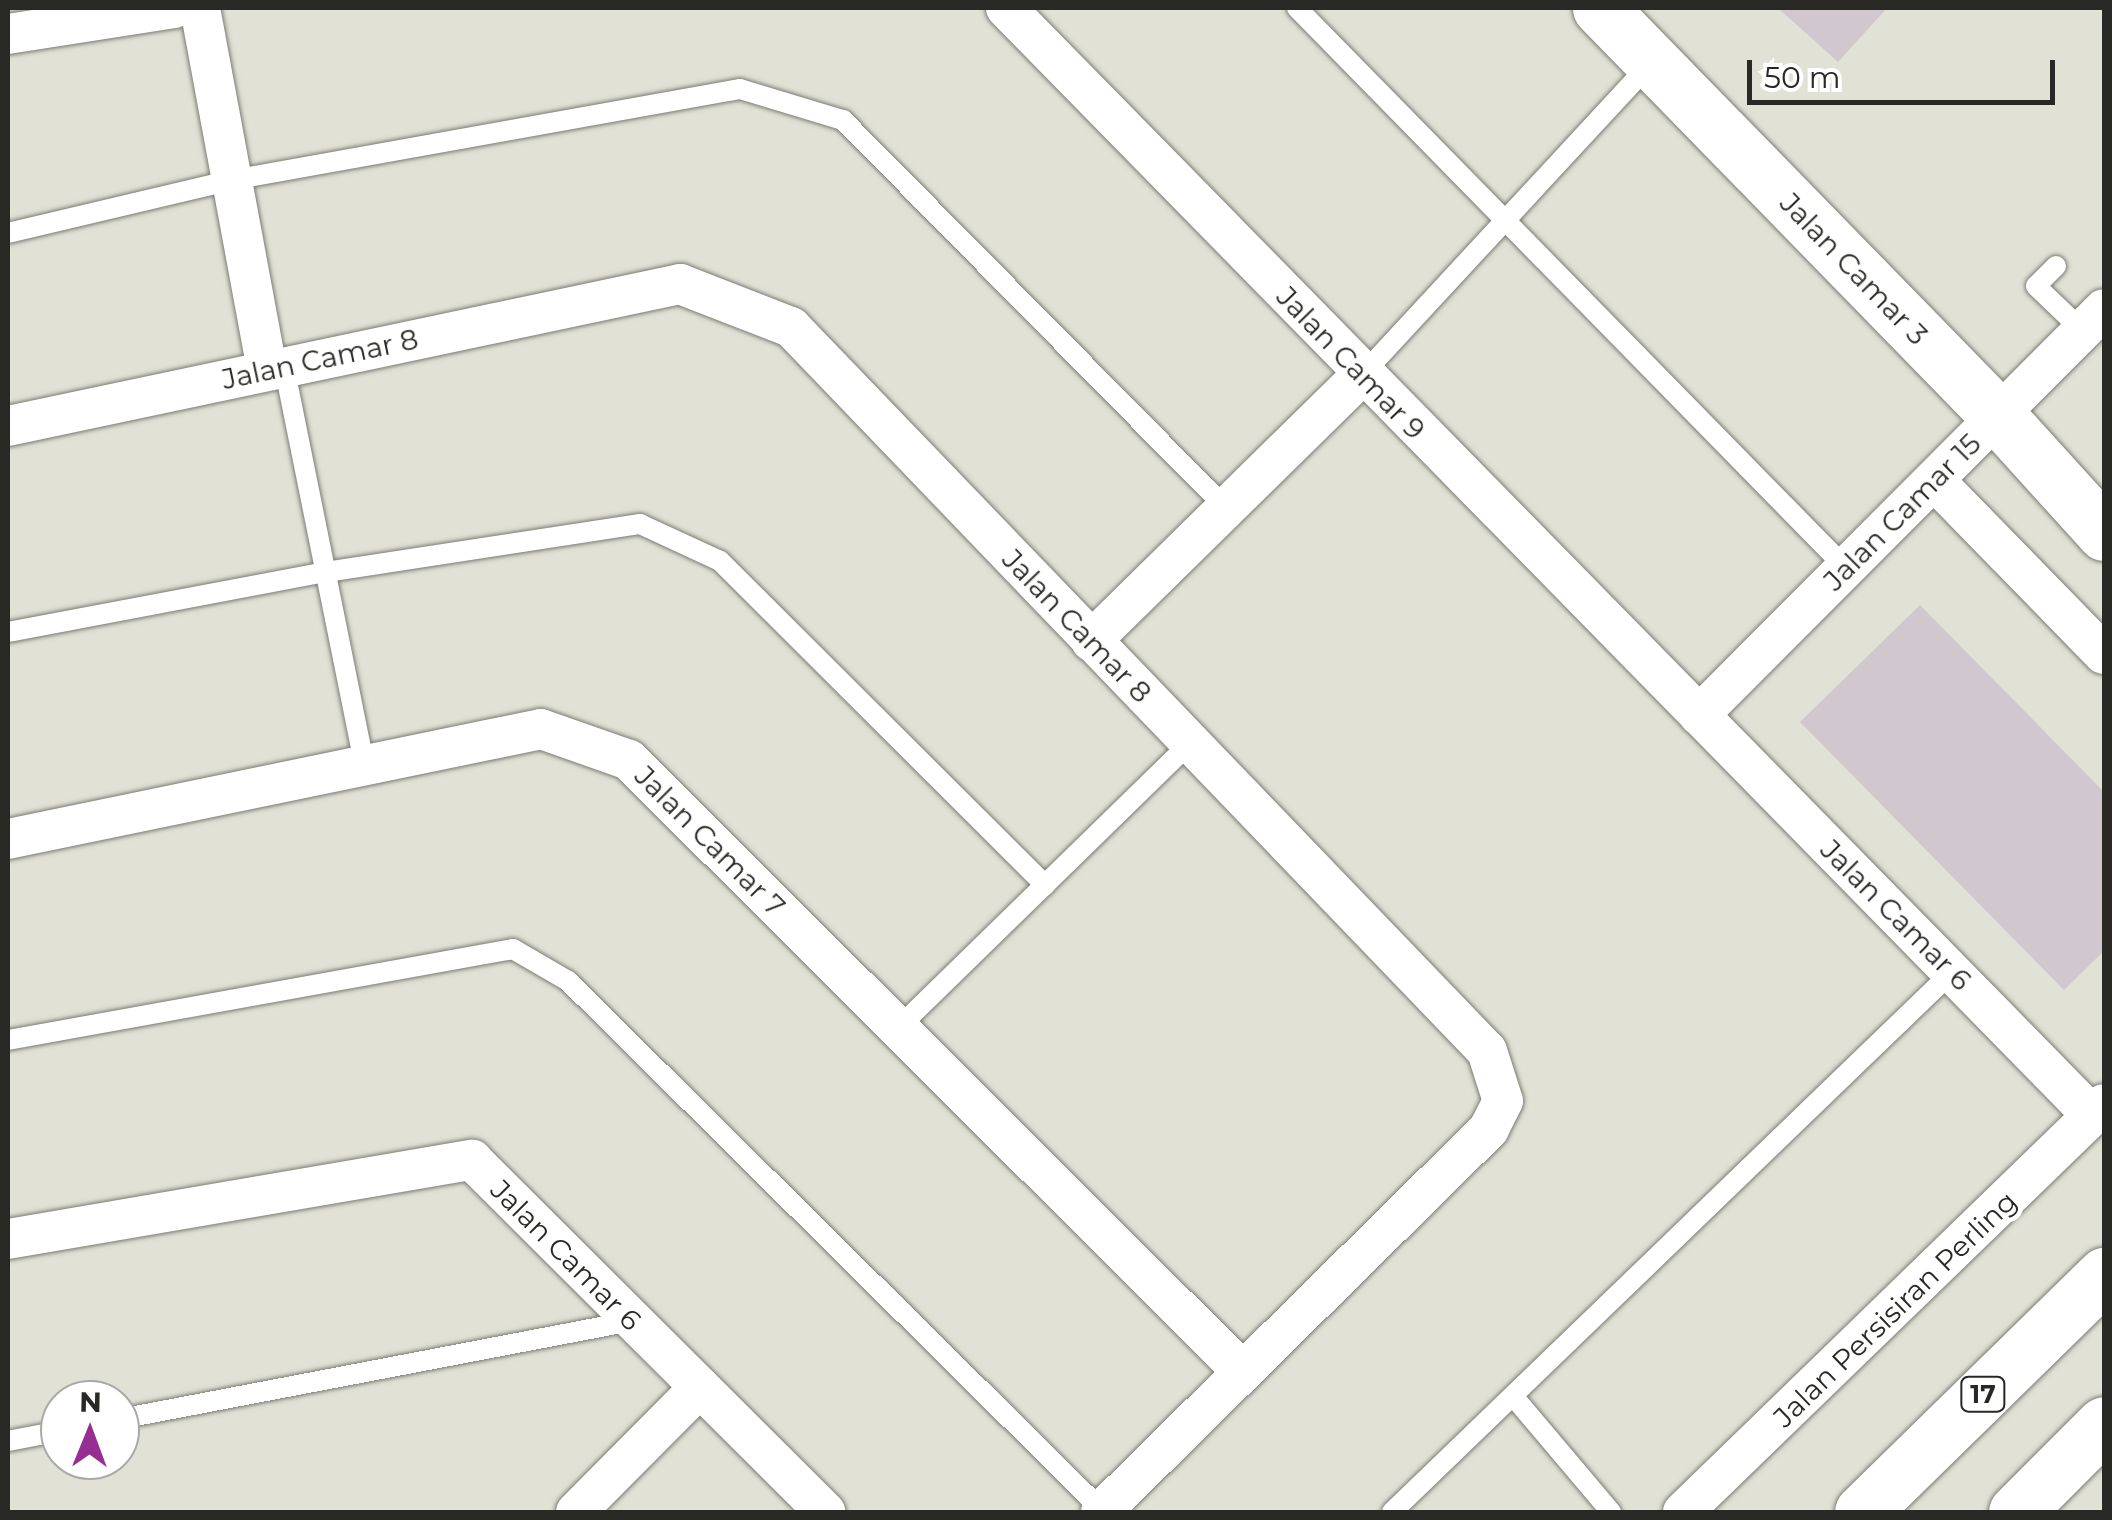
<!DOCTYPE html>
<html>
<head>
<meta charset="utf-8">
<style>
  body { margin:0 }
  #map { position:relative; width:2112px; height:1520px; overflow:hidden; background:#e1e1d6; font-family:Montserrat,sans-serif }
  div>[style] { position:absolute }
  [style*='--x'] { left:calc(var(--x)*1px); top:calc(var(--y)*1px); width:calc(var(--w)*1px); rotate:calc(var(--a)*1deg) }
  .building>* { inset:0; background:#d0c7cf }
  .roads { filter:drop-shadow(0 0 2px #7b7c72) drop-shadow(0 0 2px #7b7c72) }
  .lane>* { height:20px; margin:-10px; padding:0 10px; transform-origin:10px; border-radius:10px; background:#fff }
  .street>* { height:40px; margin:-20px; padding:0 20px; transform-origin:20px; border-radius:20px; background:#fff }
  .secondary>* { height:55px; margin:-27.5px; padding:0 27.5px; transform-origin:27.5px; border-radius:27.5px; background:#fff }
  .highway>* { height:55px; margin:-27.5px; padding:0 27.5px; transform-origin:27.5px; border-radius:27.5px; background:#fff }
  span { translate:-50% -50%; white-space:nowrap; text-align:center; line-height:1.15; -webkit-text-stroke:9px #fff; paint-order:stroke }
  .shield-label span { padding:2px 8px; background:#fff; border:2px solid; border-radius:8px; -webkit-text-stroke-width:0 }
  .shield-label { font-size:25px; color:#282924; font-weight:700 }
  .street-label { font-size:28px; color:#282924 }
  .frame { position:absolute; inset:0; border:10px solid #282924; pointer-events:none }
  .north { position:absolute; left:40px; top:1380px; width:100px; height:100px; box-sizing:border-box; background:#fff; border:2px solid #a9a9a7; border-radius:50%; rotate:1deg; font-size:28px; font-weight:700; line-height:40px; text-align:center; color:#282924 }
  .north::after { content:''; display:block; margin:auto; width:35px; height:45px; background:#972f93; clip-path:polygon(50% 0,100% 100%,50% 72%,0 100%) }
  .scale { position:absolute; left:1747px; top:60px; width:308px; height:45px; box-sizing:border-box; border:5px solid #282924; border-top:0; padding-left:12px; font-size:30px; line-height:35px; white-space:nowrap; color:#282924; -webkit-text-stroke:8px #fff; paint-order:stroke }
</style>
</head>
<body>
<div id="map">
  <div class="building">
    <i style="clip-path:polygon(1778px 8px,1887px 8px,1838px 62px)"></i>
    <i style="clip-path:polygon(1920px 605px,2104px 792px,2104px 951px,2064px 990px,1800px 722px)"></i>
  </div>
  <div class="roads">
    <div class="lane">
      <i style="--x:1297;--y:8;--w:784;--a:45.57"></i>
      <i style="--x:8;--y:233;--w:230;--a:-13.3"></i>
      <i style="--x:232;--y:180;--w:516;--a:-10.16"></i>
      <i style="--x:740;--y:89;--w:108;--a:16.8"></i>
      <i style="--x:843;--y:120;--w:545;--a:45.37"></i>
      <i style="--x:2056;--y:266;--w:28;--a:135"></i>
      <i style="--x:2036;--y:286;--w:65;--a:43.8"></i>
      <i style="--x:284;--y:366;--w:408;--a:78.6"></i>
      <i style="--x:1362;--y:375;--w:425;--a:-47.2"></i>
      <i style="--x:8;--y:632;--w:324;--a:-10.7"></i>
      <i style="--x:326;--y:572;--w:318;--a:-8.7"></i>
      <i style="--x:640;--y:524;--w:88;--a:24.8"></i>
      <i style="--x:720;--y:561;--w:459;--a:44.9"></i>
      <i style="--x:898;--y:1028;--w:408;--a:-44.3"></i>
      <i style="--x:8;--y:1040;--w:513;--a:-10.21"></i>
      <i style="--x:513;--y:949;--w:64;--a:30.2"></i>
      <i style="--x:568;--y:981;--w:753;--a:44.73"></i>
      <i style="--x:1513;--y:1396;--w:152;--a:49.8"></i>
      <i style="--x:120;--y:1419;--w:521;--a:-10.84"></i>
      <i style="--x:8;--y:1441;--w:53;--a:-10.9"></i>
      <i style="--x:1392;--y:1512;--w:778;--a:-43.96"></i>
    </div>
    <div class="street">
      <i style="--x:200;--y:8;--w:368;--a:79.5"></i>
      <i style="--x:1006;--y:8;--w:1552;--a:45.55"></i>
      <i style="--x:8;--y:34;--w:168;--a:-8.9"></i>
      <i style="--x:8;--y:426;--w:687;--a:-11.93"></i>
      <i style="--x:680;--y:284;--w:119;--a:21.2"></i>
      <i style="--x:791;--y:327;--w:1004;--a:46.13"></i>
      <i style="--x:1487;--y:1051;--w:52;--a:72.3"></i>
      <i style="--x:1503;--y:1101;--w:31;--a:117"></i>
      <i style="--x:1489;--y:1129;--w:545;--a:135.37"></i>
      <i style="--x:1934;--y:480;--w:243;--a:45.7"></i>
      <i style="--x:1091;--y:641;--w:380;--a:-44.5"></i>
      <i style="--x:1699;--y:715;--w:573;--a:-45.07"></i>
      <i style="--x:8;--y:839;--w:544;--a:-11.66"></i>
      <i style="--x:541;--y:729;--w:93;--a:19.4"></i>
      <i style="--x:629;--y:760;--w:867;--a:44.91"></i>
      <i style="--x:8;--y:1239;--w:471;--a:-9.7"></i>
      <i style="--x:472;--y:1160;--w:499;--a:44.9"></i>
      <i style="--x:576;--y:1512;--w:176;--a:-45.2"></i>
      <i style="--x:1683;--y:1512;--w:586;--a:-44.1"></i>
    </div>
    <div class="secondary">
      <i style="--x:1600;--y:8;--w:570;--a:45.71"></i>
      <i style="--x:1998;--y:416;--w:158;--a:47.8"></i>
    </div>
    <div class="highway">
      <i style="--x:1862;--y:1512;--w:339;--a:-44.4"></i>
      <i style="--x:2016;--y:1512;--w:124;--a:-45"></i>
    </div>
  </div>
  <div class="shield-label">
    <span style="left:1983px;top:1394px">17</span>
  </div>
  <div class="street-label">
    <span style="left:1854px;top:269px;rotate:46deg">Jalan Camar 3</span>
    <span style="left:320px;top:359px;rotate:-12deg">Jalan Camar 8</span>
    <span style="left:1351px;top:363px;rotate:46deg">Jalan Camar 9</span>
    <span style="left:1902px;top:512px;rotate:-45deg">Jalan Camar 15</span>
    <span style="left:1077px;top:626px;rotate:46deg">Jalan Camar 8</span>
    <span style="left:710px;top:841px;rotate:45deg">Jalan Camar 7</span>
    <span style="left:1896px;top:915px;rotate:45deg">Jalan Camar 6</span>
    <span style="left:566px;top:1255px;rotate:45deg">Jalan Camar 6</span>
    <span style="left:1895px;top:1309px;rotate:-44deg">Jalan Persisiran Perling</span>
  </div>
  <div class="frame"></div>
  <div class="north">N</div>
  <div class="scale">50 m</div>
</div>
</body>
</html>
